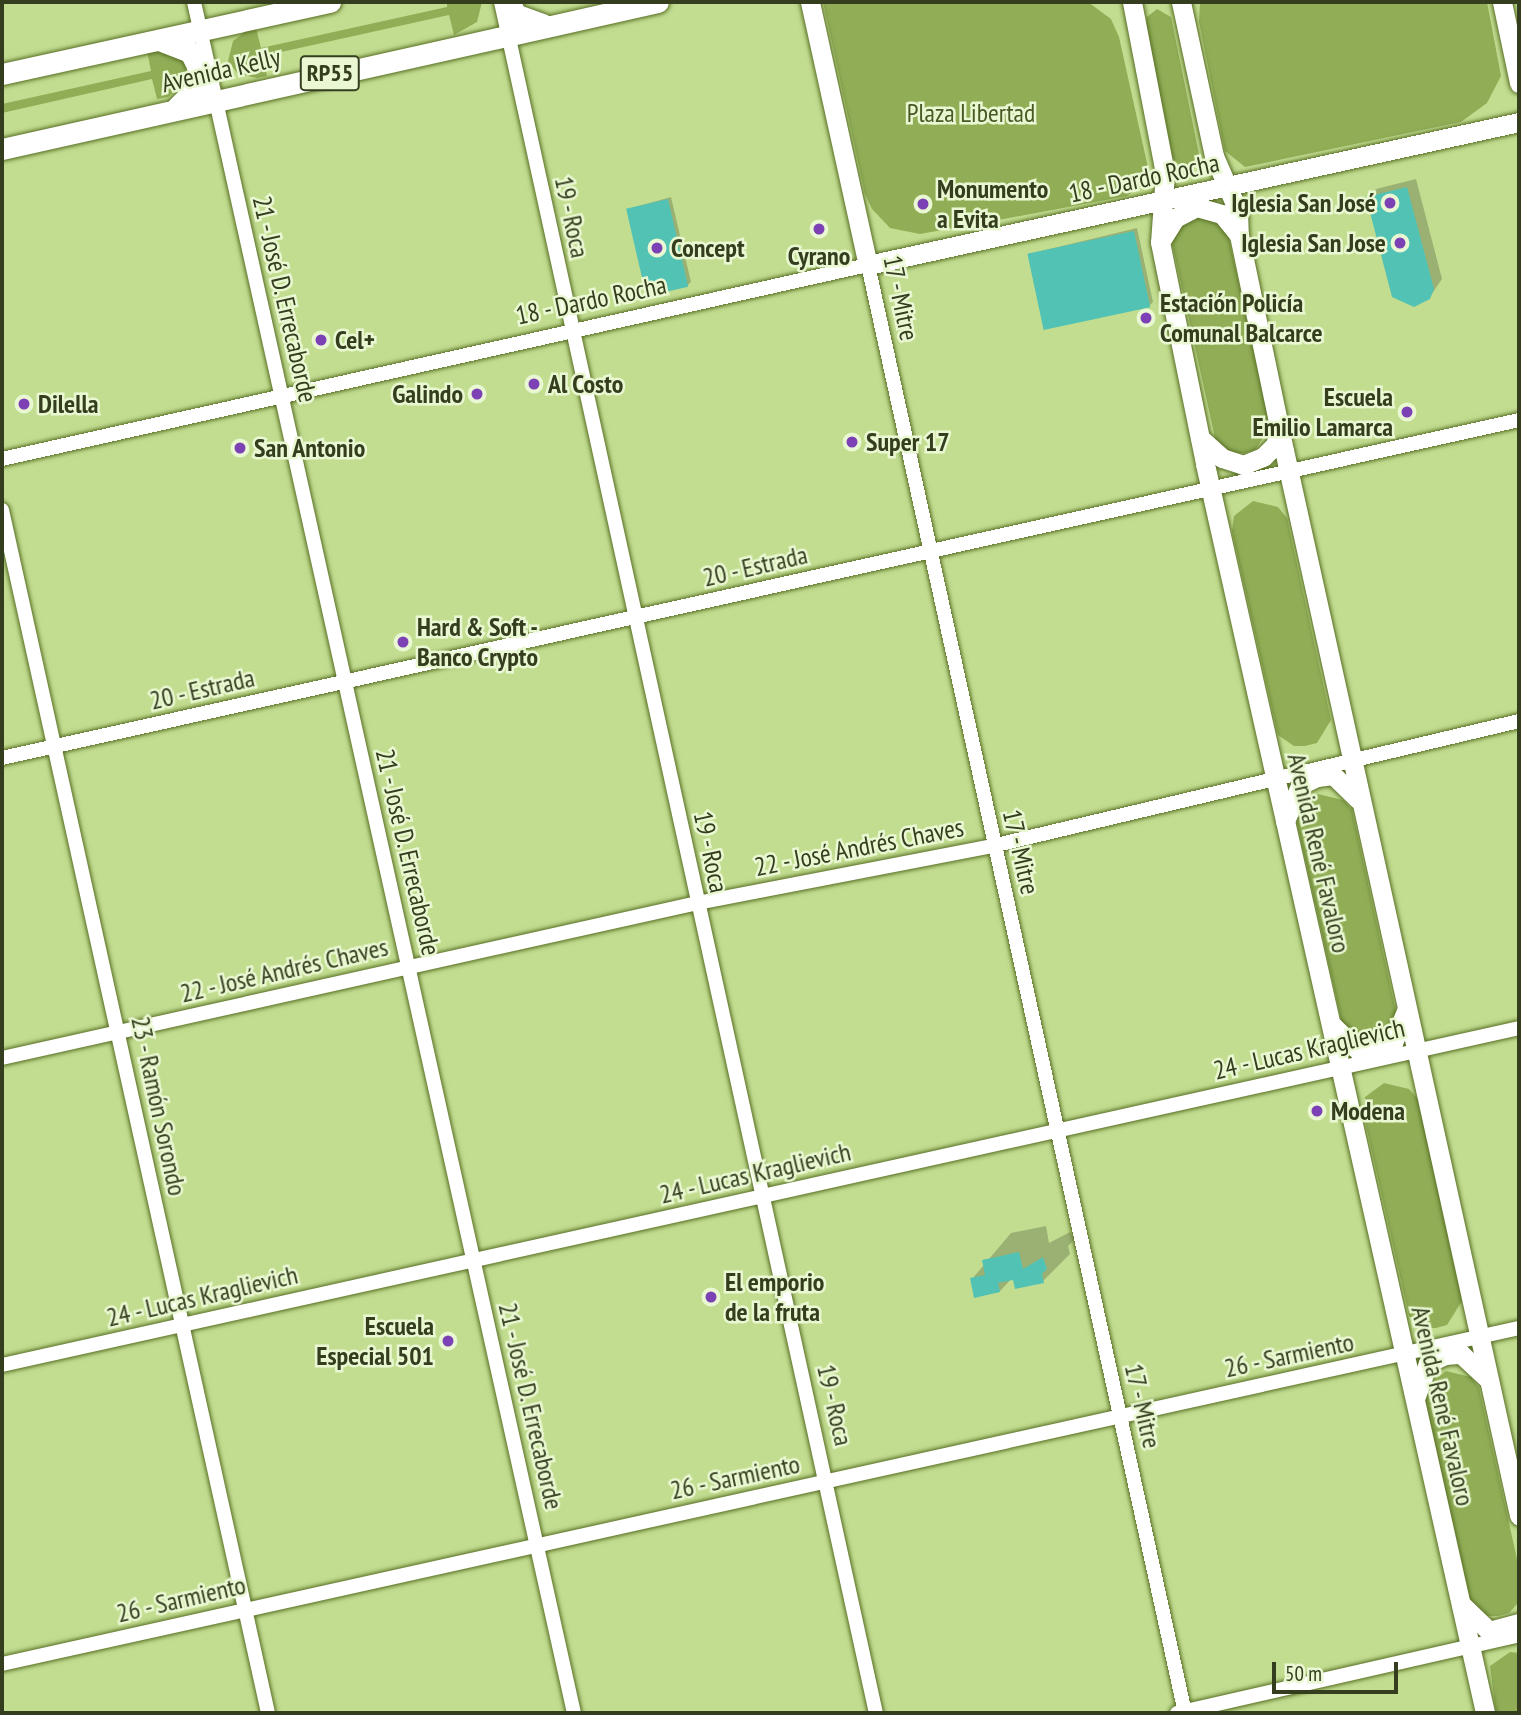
<!DOCTYPE html>
<html>
<head>
<meta charset="utf-8">
<style>
  body { margin:0 }
  #map { position:relative; width:1521px; height:1715px; overflow:hidden; background:#c2dd90; font-family:"PT Sans Narrow",sans-serif }
  div>[style] { position:absolute }
  [style*='--x'] { left:calc(var(--x)*1px); top:calc(var(--y)*1px); width:calc(var(--w)*1px); rotate:calc(var(--a)*1deg) }
  .green>* { inset:0; background:#91ae57 }
  .shadow>* { inset:0; background:#0003 }
  .building>* { inset:0; background:#52c2b5; transform-origin:0 0 }
  .roads { filter:drop-shadow(0 0 2px #586f24) drop-shadow(0 0 2px #586f24) }
  .street>* { height:14px; margin:-7px; padding:0 7px; transform-origin:7px; border-radius:7px; background:#fff }
  .secondary>* { height:19px; margin:-9.5px; padding:0 9.5px; transform-origin:9.5px; border-radius:9.5px; background:#fff }
  .primary>* { height:21px; margin:-10.5px; padding:0 10.5px; transform-origin:10.5px; border-radius:10.5px; background:#fff }
  .dots>* { width:19px; height:19px; translate:-50% -50%; box-sizing:border-box; border:4px solid #e9f8d2; border-radius:50% }
  span { translate:-50% -50%; white-space:nowrap; text-align:center; line-height:1.15; -webkit-text-stroke:5px #e9f8d2; paint-order:stroke }
  .shield-label span { padding:2px 5px; background:#e9f8d2; border:2px solid; border-radius:5px; -webkit-text-stroke-width:0 }
  .shield-label { font-size:24px; color:#343e1f; font-weight:700 }
  .street-label { font-size:26px; color:#343e1f }
  .park-label { font-size:26px; color:#485924 }
  .poi-label { font-size:26px; color:#343e1f; font-weight:700 }
  .left { translate:0 -50%; text-align:left }
  .right { translate:-100% -50%; text-align:right }
  .frame { position:absolute; inset:0; border:4px solid #343e1f; pointer-events:none }
  .scale { position:absolute; left:1272px; top:1662px; width:126px; height:32px; box-sizing:border-box; border:4px solid #343e1f; border-top:0; padding-left:9px; font-size:21px; line-height:24px; white-space:nowrap; color:#343e1f; -webkit-text-stroke:5px #e9f8d2; paint-order:stroke }
</style>
</head>
<body>
<div id="map">
  <div class="green">
    <i style="clip-path:polygon(447px 2px,482px 2px,477px 22px,454px 35px,449px 15px,263px 56px,267px 76px,257px 78px,238px 74px,228px 61px,233px 41px,246px 31px,256px 28px,261px 48px,447px 7px)"></i>
    <i style="clip-path:polygon(823px 2px,1088px 2px,1111px 19px,1119px 37px,1149px 172px,1145px 183px,1127px 196px,998px 220px,920px 234px,890px 228px,872px 209px,865px 194px)"></i>
    <i style="clip-path:polygon(1200px 2px,1487px 2px,1501px 76px,1487px 103px,1461px 122px,1245px 167px,1225px 151px,1199px 22px)"></i>
    <i style="clip-path:polygon(1157px 9px,1171px 17px,1199px 154px,1189px 168px,1181px 167px,1173px 158px,1146px 25px,1147px 17px)"></i>
    <i style="clip-path:polygon(157px 49px,183px 60px,186px 68px,181px 86px,168px 97px,157px 99px,152px 79px,2px 113px,2px 104px,151px 71px,147px 51px)"></i>
    <i style="clip-path:polygon(1196px 217px,1210px 218px,1227px 230px,1270px 427px,1255px 450px,1244px 453px,1233px 453px,1216px 442px,1171px 238px,1177px 227px)"></i>
    <i style="clip-path:polygon(1253px 501px,1278px 507px,1287px 518px,1331px 720px,1317px 743px,1305px 746px,1294px 746px,1278px 735px,1232px 531px,1234px 516px)"></i>
    <i style="clip-path:polygon(1318px 794px,1343px 800px,1352px 810px,1396px 1012px,1381px 1036px,1370px 1039px,1359px 1039px,1343px 1027px,1297px 823px,1299px 808px)"></i>
    <i style="clip-path:polygon(1384px 1083px,1409px 1089px,1418px 1099px,1462px 1301px,1447px 1325px,1436px 1328px,1425px 1328px,1409px 1316px,1363px 1112px,1365px 1097px)"></i>
    <i style="clip-path:polygon(1446px 1371px,1471px 1377px,1479px 1388px,1519px 1568px,1518px 1603px,1509px 1613px,1498px 1616px,1487px 1616px,1471px 1604px,1425px 1400px,1427px 1386px)"></i>
    <i style="clip-path:polygon(1510px 1652px,1519px 1653px,1519px 1713px,1496px 1713px,1490px 1666px)"></i>
  </div>
  <div class="shadow">
    <i style="clip-path:polygon(1416px 179px,1442px 279px,1429px 298px,1368px 198px,1376px 189px)"></i>
    <i style="clip-path:polygon(671px 197px,691px 282px,687px 286px,628px 209px)"></i>
    <i style="clip-path:polygon(1137px 228px,1153px 302px,1149px 306px,1029px 254px)"></i>
    <i style="clip-path:polygon(1046px 1226px,1049px 1243px,1070px 1232px,1074px 1240px,1068px 1246px,1070px 1254px,1043px 1281px,1014px 1276px,1000px 1291px,972px 1279px,1011px 1233px)"></i>
  </div>
  <div class="building">
    <i style="clip-path:polygon(1407px 187px,1434px 289px,1430px 299px,1414px 307px,1392px 297px,1366px 197px)"></i>
    <i style="left:668px;top:199px;width:90px;height:43px;rotate:77deg"></i>
    <i style="left:1134px;top:231px;width:78px;height:109px;rotate:78deg"></i>
    <i style="clip-path:polygon(1019px 1252px,1023px 1269px,1043px 1257px,1047px 1269px,1042px 1274px,1044px 1283px,1015px 1289px,1013px 1280px,998px 1283px,1000px 1292px,974px 1298px,970px 1278px,985px 1275px,982px 1260px)"></i>
  </div>
  <div class="roads">
    <div class="street">
      <i style="--x:194;--y:2;--w:1753;--a:77.48"></i>
      <i style="--x:501;--y:2;--w:1752;--a:77.64"></i>
      <i style="--x:2;--y:459;--w:887;--a:-12.63"></i>
      <i style="--x:868;--y:265;--w:1482;--a:77.65"></i>
      <i style="--x:2;--y:510;--w:1232;--a:77.53"></i>
      <i style="--x:2;--y:758;--w:1554;--a:-12.56"></i>
      <i style="--x:2;--y:1058;--w:712;--a:-12.57"></i>
      <i style="--x:697;--y:903;--w:300;--a:-10.9"></i>
      <i style="--x:992;--y:846;--w:542;--a:-13.34"></i>
      <i style="--x:2;--y:1365;--w:1554;--a:-12.52"></i>
      <i style="--x:2;--y:1664;--w:1554;--a:-12.49"></i>
      <i style="--x:1177;--y:1713;--w:351;--a:-12.8"></i>
    </div>
    <div class="secondary">
      <i style="--x:810;--y:2;--w:269;--a:77.6"></i>
      <i style="--x:868;--y:265;--w:667;--a:-12.39"></i>
      <i style="--x:1132;--y:2;--w:174;--a:79.1"></i>
      <i style="--x:1165;--y:173;--w:69;--a:94.1"></i>
      <i style="--x:1160;--y:242;--w:227;--a:78.5"></i>
      <i style="--x:1205;--y:464;--w:1280;--a:77.36"></i>
      <i style="--x:1181;--y:2;--w:157;--a:77.9"></i>
      <i style="--x:1214;--y:156;--w:60;--a:66.4"></i>
      <i style="--x:1238;--y:211;--w:24;--a:88"></i>
      <i style="--x:1239;--y:235;--w:220;--a:78.2"></i>
      <i style="--x:1284;--y:450;--w:1091;--a:77.56"></i>
      <i style="--x:1502;--y:2;--w:83;--a:78.1"></i>
      <i style="--x:1162;--y:239;--w:25;--a:-58"></i>
      <i style="--x:1175;--y:218;--w:25;--a:-27"></i>
      <i style="--x:1197;--y:207;--w:26;--a:16"></i>
      <i style="--x:1222;--y:214;--w:27;--a:51"></i>
      <i style="--x:1200;--y:438;--w:30;--a:42"></i>
      <i style="--x:1222;--y:458;--w:22;--a:18"></i>
      <i style="--x:1243;--y:465;--w:22;--a:-22"></i>
      <i style="--x:1263;--y:457;--w:17;--a:-45"></i>
      <i style="--x:1275;--y:445;--w:17;--a:-73"></i>
      <i style="--x:1285;--y:821;--w:39;--a:-67"></i>
      <i style="--x:1300;--y:785;--w:19;--a:-25"></i>
      <i style="--x:1317;--y:777;--w:16;--a:-7"></i>
      <i style="--x:1333;--y:775;--w:35;--a:44"></i>
      <i style="--x:1333;--y:1026;--w:37;--a:44"></i>
      <i style="--x:1360;--y:1052;--w:17;--a:-3"></i>
      <i style="--x:1377;--y:1051;--w:18;--a:-27"></i>
      <i style="--x:1393;--y:1043;--w:35;--a:-68"></i>
      <i style="--x:1416;--y:1396;--w:35;--a:-70"></i>
      <i style="--x:1428;--y:1363;--w:19;--a:-25"></i>
      <i style="--x:1445;--y:1355;--w:16;--a:-4"></i>
      <i style="--x:1461;--y:1354;--w:35;--a:43"></i>
      <i style="--x:1461;--y:1604;--w:39;--a:44"></i>
      <i style="--x:1489;--y:1631;--w:31;--a:-15"></i>
    </div>
    <div class="primary">
      <i style="--x:510;--y:2;--w:13;--a:67"></i>
      <i style="--x:515;--y:14;--w:30;--a:20"></i>
      <i style="--x:159;--y:40;--w:33;--a:21"></i>
      <i style="--x:190;--y:52;--w:16;--a:63"></i>
      <i style="--x:197;--y:66;--w:19;--a:84"></i>
      <i style="--x:199;--y:85;--w:31;--a:135"></i>
      <i style="--x:2;--y:74;--w:336;--a:-12.4"></i>
      <i style="--x:2;--y:149;--w:672;--a:-12.63"></i>
    </div>
  </div>
  <div class="dots">
    <i style="left:1390px;top:203px;background:#7d41b6"></i>
    <i style="left:923px;top:204px;background:#7d41b6"></i>
    <i style="left:819px;top:229px;background:#7d41b6"></i>
    <i style="left:1400px;top:243px;background:#7d41b6"></i>
    <i style="left:657px;top:248px;background:#7d41b6"></i>
    <i style="left:1146px;top:318px;background:#7d41b6"></i>
    <i style="left:321px;top:340px;background:#7d41b6"></i>
    <i style="left:534px;top:384px;background:#7d41b6"></i>
    <i style="left:477px;top:394px;background:#7d41b6"></i>
    <i style="left:24px;top:404px;background:#7d41b6"></i>
    <i style="left:1407px;top:412px;background:#7d41b6"></i>
    <i style="left:852px;top:442px;background:#7d41b6"></i>
    <i style="left:240px;top:448px;background:#7d41b6"></i>
    <i style="left:403px;top:642px;background:#7d41b6"></i>
    <i style="left:1317px;top:1111px;background:#7d41b6"></i>
    <i style="left:711px;top:1297px;background:#7d41b6"></i>
    <i style="left:448px;top:1341px;background:#7d41b6"></i>
  </div>
  <div class="shield-label">
    <span style="left:330px;top:73px">RP55</span>
  </div>
  <div class="street-label">
    <span style="left:221px;top:70px;rotate:-13deg">Avenida Kelly</span>
    <span style="left:1144px;top:178px;rotate:-12deg">18 - Dardo Rocha</span>
    <span style="left:572px;top:217px;rotate:78deg">19 - Roca</span>
    <span style="left:901px;top:298px;rotate:78deg">17 - Mitre</span>
    <span style="left:285px;top:299px;rotate:77deg">21 - José D. Errecaborde</span>
    <span style="left:591px;top:300px;rotate:-12deg">18 - Dardo Rocha</span>
    <span style="left:755px;top:566px;rotate:-13deg">20 - Estrada</span>
    <span style="left:202px;top:689px;rotate:-13deg">20 - Estrada</span>
    <span style="left:859px;top:847px;rotate:-11deg">22 - José Andrés Chaves</span>
    <span style="left:408px;top:852px;rotate:77deg">21 - José D. Errecaborde</span>
    <span style="left:711px;top:852px;rotate:78deg">19 - Roca</span>
    <span style="left:1021px;top:852px;rotate:77deg">17 - Mitre</span>
    <span style="left:1319px;top:853px;rotate:77deg">Avenida René Favaloro</span>
    <span style="left:284px;top:970px;rotate:-13deg">22 - José Andrés Chaves</span>
    <span style="left:1309px;top:1049px;rotate:-13deg">24 - Lucas Kraglievich</span>
    <span style="left:159px;top:1106px;rotate:78deg">23 - Ramón Sorondo</span>
    <span style="left:755px;top:1173px;rotate:-13deg">24 - Lucas Kraglievich</span>
    <span style="left:202px;top:1296px;rotate:-13deg">24 - Lucas Kraglievich</span>
    <span style="left:1289px;top:1355px;rotate:-12deg">26 - Sarmiento</span>
    <span style="left:835px;top:1405px;rotate:77deg">19 - Roca</span>
    <span style="left:531px;top:1406px;rotate:77deg">21 - José D. Errecaborde</span>
    <span style="left:1143px;top:1406px;rotate:77deg">17 - Mitre</span>
    <span style="left:1443px;top:1406px;rotate:77deg">Avenida René Favaloro</span>
    <span style="left:735px;top:1477px;rotate:-12deg">26 - Sarmiento</span>
    <span style="left:181px;top:1599px;rotate:-13deg">26 - Sarmiento</span>
  </div>
  <div class="park-label">
    <span style="left:971px;top:113px">Plaza Libertad</span>
  </div>
  <div class="poi-label">
    <span class="left" style="left:937px;top:204px">Monumento<br>a Evita</span>
    <span class="right" style="left:1376px;top:203px">Iglesia San José</span>
    <span class="right" style="left:1386px;top:243px">Iglesia San Jose</span>
    <span class="left" style="left:671px;top:248px">Concept</span>
    <span style="left:819px;top:256px">Cyrano</span>
    <span class="left" style="left:1160px;top:318px">Estación Policía<br>Comunal Balcarce</span>
    <span class="left" style="left:335px;top:340px">Cel+</span>
    <span class="left" style="left:548px;top:384px">Al Costo</span>
    <span class="right" style="left:463px;top:394px">Galindo</span>
    <span class="right" style="left:1393px;top:412px">Escuela<br>Emilio Lamarca</span>
    <span class="left" style="left:38px;top:404px">Dilella</span>
    <span class="left" style="left:866px;top:442px">Super 17</span>
    <span class="left" style="left:254px;top:448px">San Antonio</span>
    <span class="left" style="left:417px;top:642px">Hard &amp; Soft -<br>Banco Crypto</span>
    <span class="left" style="left:1331px;top:1111px">Modena</span>
    <span class="left" style="left:725px;top:1297px">El emporio<br>de la fruta</span>
    <span class="right" style="left:434px;top:1341px">Escuela<br>Especial 501</span>
  </div>
  <div class="frame"></div>
  <div class="scale">50 m</div>
</div>
</body>
</html>
